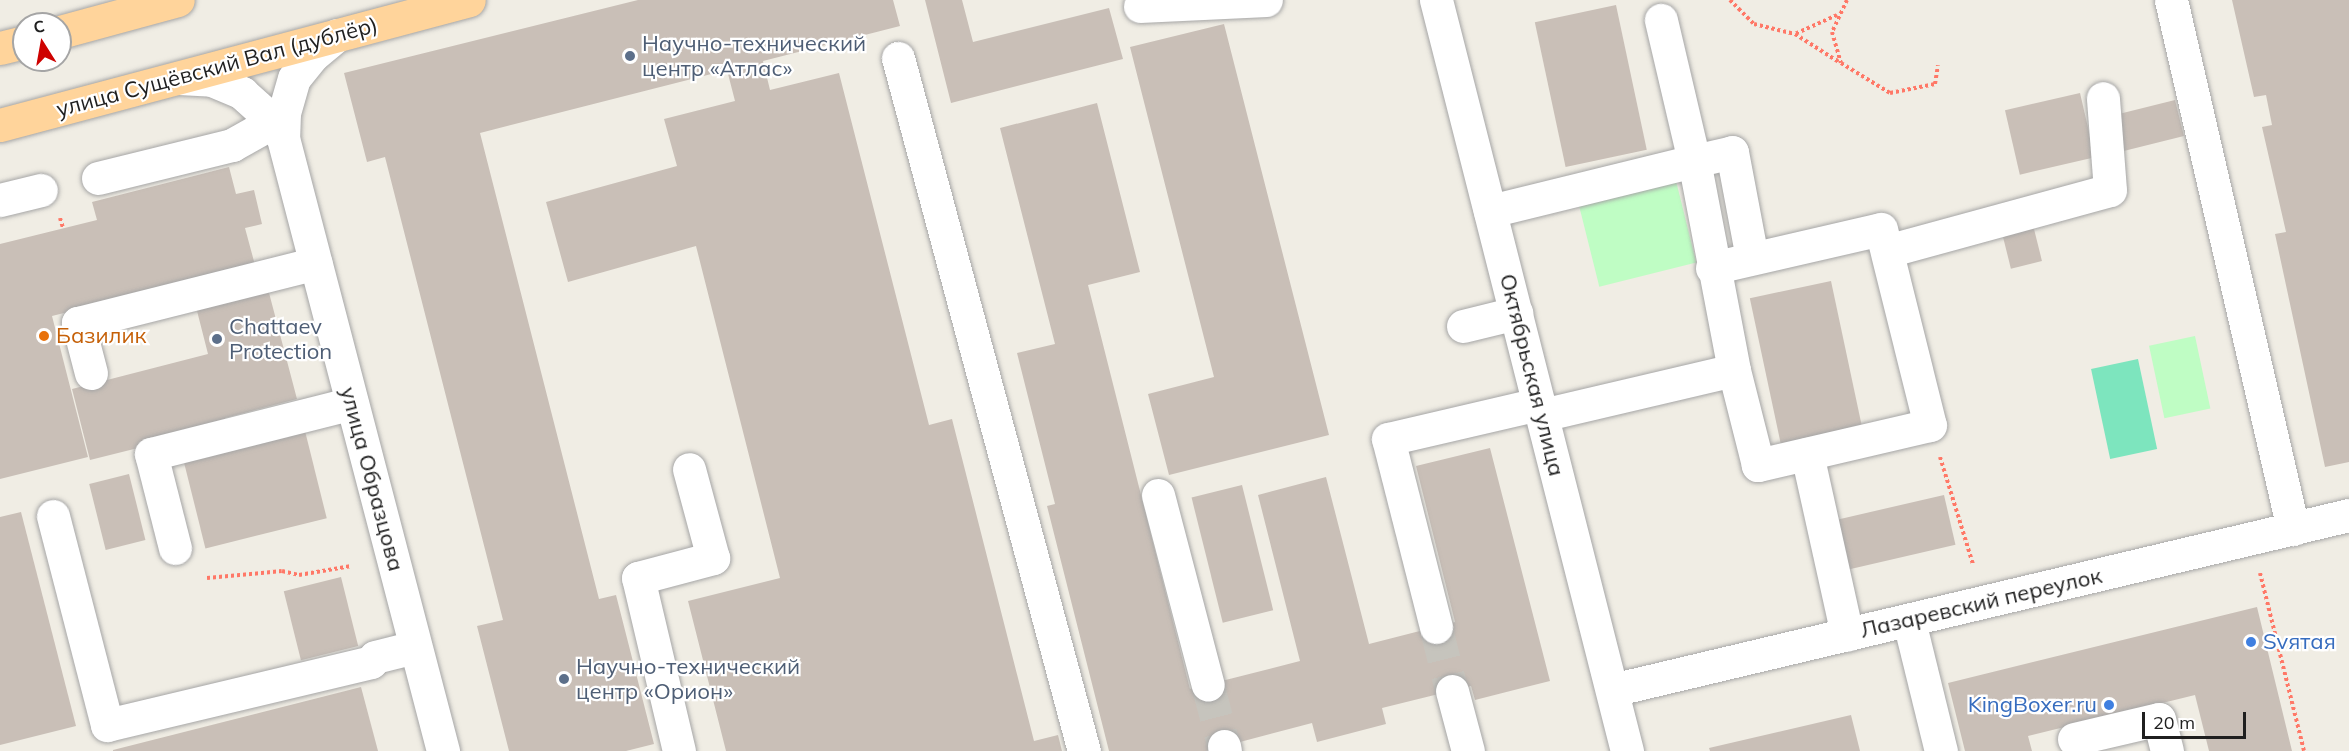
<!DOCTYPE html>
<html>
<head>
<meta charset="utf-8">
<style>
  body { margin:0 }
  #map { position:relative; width:2349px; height:751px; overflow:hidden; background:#f0ede4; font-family:Mulish,sans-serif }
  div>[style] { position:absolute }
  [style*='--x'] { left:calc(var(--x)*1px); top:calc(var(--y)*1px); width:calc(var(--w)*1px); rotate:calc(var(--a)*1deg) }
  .park>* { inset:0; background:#bffdc4; transform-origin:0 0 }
  .pitch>* { inset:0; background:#7de5be; transform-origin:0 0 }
  .building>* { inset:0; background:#c9bfb7; transform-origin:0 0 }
  .minor-tunnel>* { height:33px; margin-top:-16.5px; transform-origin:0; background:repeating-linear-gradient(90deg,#c6c4bd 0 33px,transparent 0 49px) }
  .path>* { height:4px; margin-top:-2px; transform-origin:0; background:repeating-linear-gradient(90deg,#ff7867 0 3px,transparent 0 6px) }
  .roads { filter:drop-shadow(0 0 2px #a6a6a6) drop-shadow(0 0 2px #a6a6a6) }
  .minor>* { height:33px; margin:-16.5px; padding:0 16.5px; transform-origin:16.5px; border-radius:16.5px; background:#fff }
  .major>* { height:33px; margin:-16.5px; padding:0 16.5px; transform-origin:16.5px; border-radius:16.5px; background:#ffd49b }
  .dots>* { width:16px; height:16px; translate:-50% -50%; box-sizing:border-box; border:3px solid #fff; border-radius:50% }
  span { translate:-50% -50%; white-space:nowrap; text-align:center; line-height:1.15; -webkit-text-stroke:4.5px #fff; paint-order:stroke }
  .service-label { font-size:22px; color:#4e5e75 }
  .left { translate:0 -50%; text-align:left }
  .street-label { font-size:22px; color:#1f1f1f }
  .food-label { font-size:22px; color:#c56008 }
  .shop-label { font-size:22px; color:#366cbe }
  .right { translate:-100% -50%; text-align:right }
  .north { position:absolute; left:12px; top:12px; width:60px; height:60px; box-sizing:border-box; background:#fff; border:2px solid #a5a5a5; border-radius:50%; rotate:349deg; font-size:16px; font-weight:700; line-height:24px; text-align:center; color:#1f1f1f }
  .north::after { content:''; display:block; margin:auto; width:21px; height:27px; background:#ce0200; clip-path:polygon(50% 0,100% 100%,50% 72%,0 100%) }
  .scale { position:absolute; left:2142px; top:712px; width:104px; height:27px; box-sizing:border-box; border:3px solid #1f1f1f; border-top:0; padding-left:8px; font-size:18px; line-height:21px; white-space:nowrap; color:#1f1f1f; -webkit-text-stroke:4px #fff; paint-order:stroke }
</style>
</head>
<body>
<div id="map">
  <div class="park">
    <i style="left:1676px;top:181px;width:84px;height:100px;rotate:76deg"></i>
    <i style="left:2195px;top:336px;width:74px;height:47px;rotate:78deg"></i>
  </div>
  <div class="pitch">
    <i style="left:2138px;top:359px;width:92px;height:48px;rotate:78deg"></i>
  </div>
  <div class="building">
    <i style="clip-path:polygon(638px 0,893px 0,900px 26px,763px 61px,770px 90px,839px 73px,929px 425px,952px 419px,1034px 741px,1058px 735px,1062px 751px,726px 751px,688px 601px,780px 578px,696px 246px,568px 282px,546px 202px,677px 166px,664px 119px,735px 101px,727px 70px,480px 133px,599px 599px,616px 595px,654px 744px,626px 751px,509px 751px,477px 626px,503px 620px,385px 157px,367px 162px,344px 73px)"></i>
    <i style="clip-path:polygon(925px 0,962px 0,973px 42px,1109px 8px,1123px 59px,951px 103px)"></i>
    <i style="clip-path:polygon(2232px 0,2349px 0,2349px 462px,2325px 467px,2275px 234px,2286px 232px,2262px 127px,2272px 125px,2266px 95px,2254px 97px)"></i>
    <i style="left:1616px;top:5px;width:148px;height:83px;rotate:78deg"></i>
    <i style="clip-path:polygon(1224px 24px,1329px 435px,1169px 475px,1148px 394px,1214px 377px,1130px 47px)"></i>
    <i style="left:2080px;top:93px;width:66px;height:77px;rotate:77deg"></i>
    <i style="left:2175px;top:100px;width:37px;height:62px;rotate:76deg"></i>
    <i style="clip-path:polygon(1097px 103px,1140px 272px,1088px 285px,1190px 689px,1300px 661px,1258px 495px,1326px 477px,1369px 644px,1455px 622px,1416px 466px,1490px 448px,1550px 681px,1475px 700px,1471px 686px,1382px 708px,1386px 724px,1317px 742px,1312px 723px,1206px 751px,1109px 751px,1047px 506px,1055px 504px,1017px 353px,1055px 344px,1000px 128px)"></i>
    <i style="clip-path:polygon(229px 167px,236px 194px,254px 190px,262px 224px,245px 228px,255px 265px,52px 316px,88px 457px,0 479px,0 244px,97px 220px,92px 202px)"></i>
    <i style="left:2033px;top:225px;width:37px;height:32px;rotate:76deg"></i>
    <i style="left:1831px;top:281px;width:149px;height:83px;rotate:78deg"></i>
    <i style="clip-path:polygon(268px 289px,297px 399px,225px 418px,226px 426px,90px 460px,72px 389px,208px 354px,196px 307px)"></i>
    <i style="left:304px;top:427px;width:94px;height:125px;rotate:76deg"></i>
    <i style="left:129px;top:474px;width:68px;height:41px;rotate:76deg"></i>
    <i style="left:1242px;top:485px;width:129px;height:52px;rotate:76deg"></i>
    <i style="left:1944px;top:495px;width:51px;height:112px;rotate:77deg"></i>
    <i style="clip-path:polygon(21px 512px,76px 726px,0 745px,0 517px)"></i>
    <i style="left:341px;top:577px;width:71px;height:59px;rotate:76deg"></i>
    <i style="clip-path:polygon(2257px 607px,2292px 751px,2209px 751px,2195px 695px,2028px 736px,2032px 751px,1965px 751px,1948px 683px)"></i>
    <i style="clip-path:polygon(361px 687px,378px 751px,113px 751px,113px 750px)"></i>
    <i style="clip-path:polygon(1851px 715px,1860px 751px,1710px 751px,1709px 748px)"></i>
  </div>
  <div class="minor-tunnel">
    <i style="--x:1436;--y:627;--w:66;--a:76"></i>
    <i style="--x:1208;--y:685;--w:63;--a:75.3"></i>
  </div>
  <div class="path">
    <i style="--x:1730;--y:0;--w:34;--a:45"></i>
    <i style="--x:1754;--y:24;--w:42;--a:13.7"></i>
    <i style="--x:1847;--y:0;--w:35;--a:115"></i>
    <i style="--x:1832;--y:32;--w:32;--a:74"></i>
    <i style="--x:1841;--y:63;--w:57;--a:31.5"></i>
    <i style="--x:1890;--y:93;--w:46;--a:-11.3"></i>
    <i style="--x:1935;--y:84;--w:19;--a:-81"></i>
    <i style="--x:1837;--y:15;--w:46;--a:155.7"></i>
    <i style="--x:1795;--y:34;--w:52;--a:32.5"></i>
    <i style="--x:60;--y:218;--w:10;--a:73"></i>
    <i style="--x:1940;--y:457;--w:112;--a:72.9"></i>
    <i style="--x:2260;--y:573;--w:183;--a:76.1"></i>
    <i style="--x:207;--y:578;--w:75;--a:-5.3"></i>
    <i style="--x:282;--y:571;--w:17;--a:13"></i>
    <i style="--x:299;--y:575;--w:53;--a:-9.8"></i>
  </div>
  <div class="roads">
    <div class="minor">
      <i style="--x:1436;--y:0;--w:775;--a:75.73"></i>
      <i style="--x:2171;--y:0;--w:543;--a:77.01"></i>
      <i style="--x:1140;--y:6;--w:126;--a:-2.7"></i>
      <i style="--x:337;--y:35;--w:33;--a:140"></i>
      <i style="--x:312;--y:56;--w:28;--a:129"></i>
      <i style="--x:294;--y:78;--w:36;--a:106"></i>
      <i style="--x:284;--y:113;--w:25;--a:92"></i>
      <i style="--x:283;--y:138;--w:634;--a:75.37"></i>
      <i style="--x:898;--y:58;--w:718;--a:74.98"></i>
      <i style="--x:179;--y:78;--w:33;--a:3"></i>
      <i style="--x:212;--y:80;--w:33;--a:23"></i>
      <i style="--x:242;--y:93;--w:36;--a:42"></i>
      <i style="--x:269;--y:117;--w:25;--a:56"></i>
      <i style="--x:98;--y:178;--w:138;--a:-13.8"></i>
      <i style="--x:232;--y:145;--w:47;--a:-29.3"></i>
      <i style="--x:0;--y:200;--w:42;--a:-13.7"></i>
      <i style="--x:1490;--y:211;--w:210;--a:-13.8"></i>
      <i style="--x:1694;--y:161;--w:145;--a:-103.2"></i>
      <i style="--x:1887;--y:251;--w:231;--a:-15.3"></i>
      <i style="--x:2110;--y:190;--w:92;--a:-94.4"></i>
      <i style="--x:1712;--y:268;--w:173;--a:-13"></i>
      <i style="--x:1881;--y:229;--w:202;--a:76"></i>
      <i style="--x:1930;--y:425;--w:177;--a:166.9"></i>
      <i style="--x:1758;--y:465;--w:98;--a:-104.2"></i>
      <i style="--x:1463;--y:326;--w:55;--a:-13.8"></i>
      <i style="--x:91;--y:373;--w:52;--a:-104.6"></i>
      <i style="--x:78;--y:323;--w:245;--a:-14.1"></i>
      <i style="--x:1542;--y:415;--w:197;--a:-13.2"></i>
      <i style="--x:1734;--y:370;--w:213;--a:-100.8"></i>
      <i style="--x:1694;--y:161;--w:39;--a:-13"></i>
      <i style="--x:1732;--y:152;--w:108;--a:79.3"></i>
      <i style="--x:1807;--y:454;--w:185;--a:77.5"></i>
      <i style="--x:1158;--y:495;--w:196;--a:75.3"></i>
      <i style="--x:53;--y:516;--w:216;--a:75.5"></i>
      <i style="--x:107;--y:725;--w:271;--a:-13.4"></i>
      <i style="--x:371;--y:662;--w:6;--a:-51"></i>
      <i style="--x:375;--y:657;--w:41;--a:-14"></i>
      <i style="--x:175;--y:548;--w:97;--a:-104.3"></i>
      <i style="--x:151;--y:454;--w:207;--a:-14.2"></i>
      <i style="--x:1909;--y:621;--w:134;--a:76.2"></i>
      <i style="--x:1436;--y:627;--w:194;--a:-104.3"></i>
      <i style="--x:1388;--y:439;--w:155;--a:-13.1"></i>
      <i style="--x:1612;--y:690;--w:757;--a:-13.36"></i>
      <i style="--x:1452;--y:691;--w:62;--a:75.1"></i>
      <i style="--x:2074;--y:739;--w:87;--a:-13.2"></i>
      <i style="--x:2159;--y:719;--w:33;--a:76"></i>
      <i style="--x:1224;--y:746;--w:5;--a:79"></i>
      <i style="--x:679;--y:751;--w:178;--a:-103.3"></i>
      <i style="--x:638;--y:578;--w:78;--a:-14.9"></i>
      <i style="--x:713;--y:558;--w:92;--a:-105.1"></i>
    </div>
    <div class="major">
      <i style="--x:60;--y:32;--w:122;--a:-15.2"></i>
      <i style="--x:0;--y:48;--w:25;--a:-14"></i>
      <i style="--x:0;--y:125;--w:485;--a:-14.9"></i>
    </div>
  </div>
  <div class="dots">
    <i style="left:630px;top:56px;background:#5c6f8a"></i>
    <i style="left:44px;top:336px;background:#e8710a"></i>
    <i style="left:217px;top:339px;background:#5c6f8a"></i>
    <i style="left:2251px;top:642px;background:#3f7fe0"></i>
    <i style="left:564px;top:679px;background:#5c6f8a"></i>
    <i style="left:2109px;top:705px;background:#3f7fe0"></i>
  </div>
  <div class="service-label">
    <span class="left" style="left:642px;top:56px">Научно-технический<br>центр «Атлас»</span>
    <span class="left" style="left:229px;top:339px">Chattaev<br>Protection</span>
    <span class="left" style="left:576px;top:679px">Научно-технический<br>центр «Орион»</span>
  </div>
  <div class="street-label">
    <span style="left:217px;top:67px;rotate:-15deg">улица Сущёвский Вал (дублёр)</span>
    <span style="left:1532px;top:375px;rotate:76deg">Октябрьская улица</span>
    <span style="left:372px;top:479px;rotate:75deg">улица Образцова</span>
    <span style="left:1981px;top:603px;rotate:-13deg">Лазаревский переулок</span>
  </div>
  <div class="food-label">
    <span class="left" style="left:56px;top:336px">Базилик</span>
  </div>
  <div class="shop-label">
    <span class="left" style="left:2263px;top:642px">Svятая</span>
    <span class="right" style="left:2097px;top:705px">KingBoxer.ru</span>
  </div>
  <div class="north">С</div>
  <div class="scale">20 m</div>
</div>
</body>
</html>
